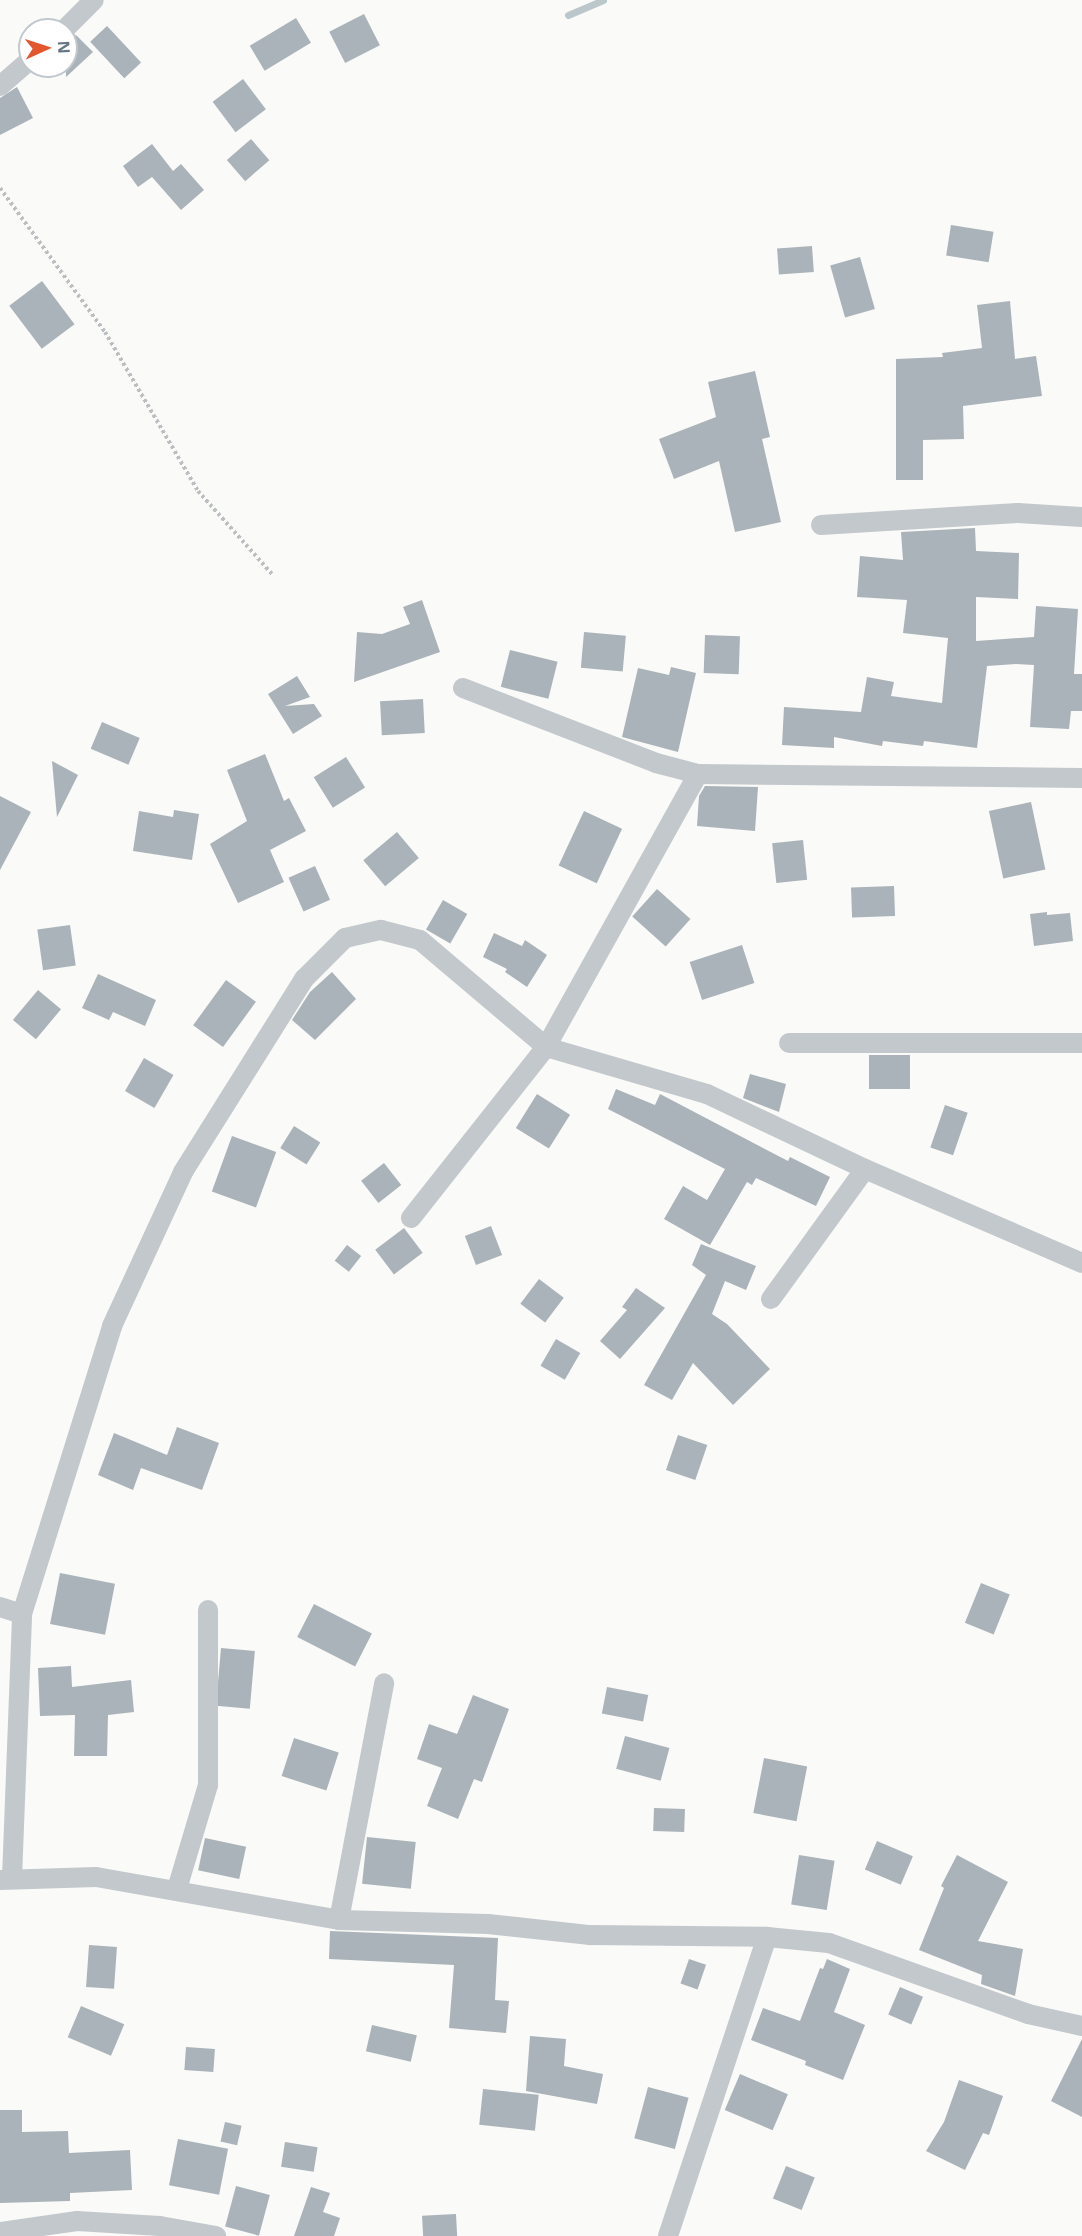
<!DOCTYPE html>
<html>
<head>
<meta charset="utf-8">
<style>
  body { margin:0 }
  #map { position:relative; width:1082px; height:2236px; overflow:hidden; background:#fafaf8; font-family:"Open Sans",sans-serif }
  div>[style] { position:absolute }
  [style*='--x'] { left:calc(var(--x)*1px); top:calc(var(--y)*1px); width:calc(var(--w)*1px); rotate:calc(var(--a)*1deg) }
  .stream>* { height:7px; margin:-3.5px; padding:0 3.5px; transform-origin:3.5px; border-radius:3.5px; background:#bbc7cb }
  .building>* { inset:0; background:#aab3b9; transform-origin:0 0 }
  .path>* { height:4px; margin-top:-2px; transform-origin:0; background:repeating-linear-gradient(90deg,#bbbfc2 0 3px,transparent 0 6px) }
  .minor>* { height:20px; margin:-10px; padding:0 10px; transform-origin:10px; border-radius:10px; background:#c3c8cc }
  span { translate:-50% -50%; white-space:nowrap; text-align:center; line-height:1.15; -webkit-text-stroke:6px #fff; paint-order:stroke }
  .north { position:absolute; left:18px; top:18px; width:60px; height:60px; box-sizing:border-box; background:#fff; border:2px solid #c1c8cd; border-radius:50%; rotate:87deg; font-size:16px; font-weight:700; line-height:24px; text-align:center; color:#657683 }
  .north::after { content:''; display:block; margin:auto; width:21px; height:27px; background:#e4572e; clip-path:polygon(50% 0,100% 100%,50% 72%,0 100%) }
</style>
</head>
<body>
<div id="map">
  <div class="stream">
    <i style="--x:568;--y:15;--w:38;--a:-23"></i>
  </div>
  <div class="building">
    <i style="left:364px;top:14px;width:35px;height:39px;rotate:63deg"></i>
    <i style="left:296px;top:18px;width:29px;height:54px;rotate:59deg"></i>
    <i style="left:107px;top:26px;width:50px;height:23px;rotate:47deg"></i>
    <i style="clip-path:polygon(76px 35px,93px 52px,66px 77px,66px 42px)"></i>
    <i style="left:243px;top:79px;width:38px;height:38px;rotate:53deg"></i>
    <i style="clip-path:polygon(17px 87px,33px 118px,0 135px,0 98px)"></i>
    <i style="left:251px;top:139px;width:28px;height:32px;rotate:49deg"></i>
    <i style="clip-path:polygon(152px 144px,173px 171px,181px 164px,204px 190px,181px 210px,152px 177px,138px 187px,123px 166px)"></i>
    <i style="left:951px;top:225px;width:43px;height:31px;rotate:9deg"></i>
    <i style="left:812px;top:246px;width:26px;height:35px;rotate:86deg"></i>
    <i style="left:860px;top:257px;width:54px;height:31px;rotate:74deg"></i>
    <i style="left:42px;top:281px;width:54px;height:41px;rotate:53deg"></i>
    <i style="clip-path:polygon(1010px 301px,1015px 359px,1036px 356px,1042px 396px,963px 406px,964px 439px,923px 440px,923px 480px,896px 480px,896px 359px,943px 357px,942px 353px,982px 348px,977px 305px)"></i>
    <i style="clip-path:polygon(755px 371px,770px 437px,762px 439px,781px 522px,735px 532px,719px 461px,674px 479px,659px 439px,716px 417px,708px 382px)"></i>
    <i style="clip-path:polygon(975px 528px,976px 551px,1019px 553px,1018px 599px,976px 597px,976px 641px,1034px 637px,1036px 606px,1078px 609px,1074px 674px,1082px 674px,1082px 711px,1071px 711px,1069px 729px,1030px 727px,1034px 665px,1016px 664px,987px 666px,977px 748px,924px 741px,923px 746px,883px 741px,882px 746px,834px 737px,834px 748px,782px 745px,784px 707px,861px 712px,867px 677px,894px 682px,891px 696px,942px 703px,948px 638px,903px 633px,907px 600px,857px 597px,860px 556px,903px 560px,901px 532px)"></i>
    <i style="clip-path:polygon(422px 600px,440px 652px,354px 682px,357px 632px,382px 634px,410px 624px,403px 607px)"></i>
    <i style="left:584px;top:632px;width:42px;height:36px;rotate:5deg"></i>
    <i style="left:705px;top:635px;width:35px;height:38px;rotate:2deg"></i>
    <i style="left:510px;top:650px;width:49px;height:38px;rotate:14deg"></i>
    <i style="clip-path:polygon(671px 667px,696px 673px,678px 752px,622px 737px,638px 668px,669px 675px)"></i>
    <i style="clip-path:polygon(297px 676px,310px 697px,285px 706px,314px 704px,322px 716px,293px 734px,268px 694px)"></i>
    <i style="left:423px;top:699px;width:34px;height:43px;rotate:87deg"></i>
    <i style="left:102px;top:722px;width:41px;height:29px;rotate:23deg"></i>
    <i style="clip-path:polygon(265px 754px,284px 801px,289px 798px,306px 831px,270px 850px,284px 882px,238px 903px,210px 844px,247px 821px,227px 770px)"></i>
    <i style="left:346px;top:757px;width:36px;height:38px;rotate:58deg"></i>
    <i style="clip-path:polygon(52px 761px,78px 775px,57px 817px)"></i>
    <i style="clip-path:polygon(705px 786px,758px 787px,755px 831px,697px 826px,699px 796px)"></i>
    <i style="clip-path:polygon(0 796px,31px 812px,0 870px)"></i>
    <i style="left:1031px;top:802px;width:69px;height:43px;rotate:78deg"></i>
    <i style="clip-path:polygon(174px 810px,199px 814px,192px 860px,133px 851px,139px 811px,173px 817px)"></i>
    <i style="left:584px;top:811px;width:42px;height:60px;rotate:25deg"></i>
    <i style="left:397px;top:832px;width:34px;height:44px;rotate:50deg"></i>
    <i style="left:803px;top:840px;width:40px;height:31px;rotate:84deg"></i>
    <i style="left:315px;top:866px;width:37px;height:29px;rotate:66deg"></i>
    <i style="left:894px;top:886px;width:30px;height:43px;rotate:88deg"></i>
    <i style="left:657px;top:889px;width:45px;height:37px;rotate:42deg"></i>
    <i style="left:443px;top:900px;width:28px;height:34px;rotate:30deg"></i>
    <i style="clip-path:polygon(1047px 912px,1047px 915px,1070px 913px,1073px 941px,1034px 946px,1030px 914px)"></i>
    <i style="left:70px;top:925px;width:41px;height:33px;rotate:82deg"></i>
    <i style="clip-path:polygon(494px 933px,522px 946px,525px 940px,547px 955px,527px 987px,505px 972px,507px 969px,483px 957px)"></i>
    <i style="left:742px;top:945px;width:40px;height:55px;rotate:72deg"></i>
    <i style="clip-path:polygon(332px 972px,356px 999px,315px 1040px,292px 1020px,310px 992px)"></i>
    <i style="clip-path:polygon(98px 974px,156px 1000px,145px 1026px,113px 1012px,109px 1020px,82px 1008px)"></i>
    <i style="left:226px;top:980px;width:37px;height:56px;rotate:36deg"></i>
    <i style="left:38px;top:990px;width:30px;height:39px;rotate:40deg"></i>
    <i style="left:869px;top:1055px;width:41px;height:34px"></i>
    <i style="left:144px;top:1058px;width:34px;height:38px;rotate:30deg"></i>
    <i style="clip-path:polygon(750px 1074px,786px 1084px,779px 1112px,743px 1098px)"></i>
    <i style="clip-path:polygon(616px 1089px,655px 1105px,660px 1094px,788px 1161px,790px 1157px,830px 1177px,816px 1206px,756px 1178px,752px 1185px,747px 1182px,710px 1245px,664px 1219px,683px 1186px,707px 1200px,725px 1169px,608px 1109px)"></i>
    <i style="left:537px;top:1094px;width:39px;height:40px;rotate:32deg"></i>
    <i style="left:945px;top:1105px;width:24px;height:45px;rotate:19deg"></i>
    <i style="left:294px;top:1126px;width:31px;height:26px;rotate:32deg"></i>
    <i style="left:232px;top:1136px;width:47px;height:59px;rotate:20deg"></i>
    <i style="left:384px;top:1163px;width:28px;height:29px;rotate:52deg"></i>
    <i style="left:491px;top:1226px;width:31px;height:28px;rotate:69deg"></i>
    <i style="left:404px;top:1228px;width:31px;height:36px;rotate:53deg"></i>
    <i style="clip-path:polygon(701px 1244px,756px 1266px,746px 1290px,725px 1281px,712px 1314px,727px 1324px,770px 1369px,733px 1405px,693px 1363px,672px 1400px,644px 1385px,706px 1275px,692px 1265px)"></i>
    <i style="left:347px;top:1245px;width:18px;height:20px;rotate:38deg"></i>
    <i style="left:539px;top:1279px;width:31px;height:31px;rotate:37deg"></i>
    <i style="clip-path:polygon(636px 1288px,665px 1308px,620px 1359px,600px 1341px,627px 1310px,622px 1307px)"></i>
    <i style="left:556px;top:1339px;width:28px;height:31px;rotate:30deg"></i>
    <i style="clip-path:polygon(177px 1427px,219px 1443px,202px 1490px,141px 1468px,133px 1490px,98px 1475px,114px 1433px,167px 1455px)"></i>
    <i style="left:678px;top:1435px;width:31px;height:37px;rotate:19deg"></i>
    <i style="left:60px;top:1573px;width:56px;height:52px;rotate:11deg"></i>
    <i style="left:981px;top:1583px;width:31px;height:43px;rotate:22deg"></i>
    <i style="left:314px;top:1604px;width:65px;height:37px;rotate:27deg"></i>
    <i style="left:221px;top:1648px;width:34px;height:58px;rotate:5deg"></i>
    <i style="clip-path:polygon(71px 1666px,72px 1687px,131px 1680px,134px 1712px,108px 1715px,107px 1756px,74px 1756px,75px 1715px,40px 1716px,38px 1668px)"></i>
    <i style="left:607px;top:1687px;width:42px;height:27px;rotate:11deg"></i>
    <i style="clip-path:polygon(473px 1695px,509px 1709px,482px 1782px,474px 1779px,458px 1819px,427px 1806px,442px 1768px,417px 1759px,429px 1724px,457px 1734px)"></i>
    <i style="left:625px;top:1736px;width:46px;height:34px;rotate:15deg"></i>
    <i style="left:294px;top:1738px;width:47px;height:40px;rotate:18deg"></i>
    <i style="left:764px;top:1758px;width:44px;height:56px;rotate:11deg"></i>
    <i style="left:654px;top:1808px;width:31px;height:23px;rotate:2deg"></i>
    <i style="left:367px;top:1837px;width:49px;height:47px;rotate:6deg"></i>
    <i style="left:205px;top:1838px;width:42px;height:33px;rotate:12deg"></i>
    <i style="left:877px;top:1841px;width:39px;height:31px;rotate:23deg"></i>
    <i style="left:799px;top:1855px;width:36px;height:50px;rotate:9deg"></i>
    <i style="clip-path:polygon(957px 1855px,1008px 1882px,978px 1941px,1023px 1949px,1015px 1996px,981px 1984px,982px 1975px,919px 1950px,944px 1888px,941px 1886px)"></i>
    <i style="clip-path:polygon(330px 1931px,498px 1938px,495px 2000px,509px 2001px,506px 2033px,449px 2028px,454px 1965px,329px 1959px)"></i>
    <i style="left:89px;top:1945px;width:28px;height:42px;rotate:4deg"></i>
    <i style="left:689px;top:1959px;width:18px;height:26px;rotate:19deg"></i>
    <i style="clip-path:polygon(827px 1959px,850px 1969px,834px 2012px,865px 2025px,843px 2080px,805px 2065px,806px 2061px,751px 2040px,763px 2008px,800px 2021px,820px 1968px,823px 1969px)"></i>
    <i style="left:900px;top:1987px;width:25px;height:30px;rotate:23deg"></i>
    <i style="left:81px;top:2006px;width:47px;height:34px;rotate:23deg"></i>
    <i style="left:372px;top:2025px;width:46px;height:27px;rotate:13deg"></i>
    <i style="clip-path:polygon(530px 2036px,566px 2039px,564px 2066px,603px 2074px,597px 2104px,526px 2091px)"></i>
    <i style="clip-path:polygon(1082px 2039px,1082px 2117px,1051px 2101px)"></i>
    <i style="left:186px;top:2047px;width:29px;height:23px;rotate:4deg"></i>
    <i style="left:740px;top:2074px;width:52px;height:39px;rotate:23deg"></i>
    <i style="clip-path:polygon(959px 2080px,1003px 2096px,989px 2135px,983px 2133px,965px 2170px,926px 2151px,944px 2122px)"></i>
    <i style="left:648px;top:2087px;width:42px;height:53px;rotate:15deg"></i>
    <i style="left:483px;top:2089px;width:56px;height:36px;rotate:6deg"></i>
    <i style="clip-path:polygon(0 2110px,22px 2110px,22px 2132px,68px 2131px,69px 2153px,130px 2150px,132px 2190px,70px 2193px,70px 2201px,0 2203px)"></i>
    <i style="left:225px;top:2122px;width:17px;height:20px;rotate:13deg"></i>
    <i style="left:178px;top:2139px;width:51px;height:47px;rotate:11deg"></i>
    <i style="left:285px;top:2142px;width:33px;height:25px;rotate:9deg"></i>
    <i style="left:786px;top:2166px;width:31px;height:35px;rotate:22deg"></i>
    <i style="left:236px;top:2186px;width:35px;height:42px;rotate:15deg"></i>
    <i style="clip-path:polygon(311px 2187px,330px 2193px,323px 2212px,340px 2218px,334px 2236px,294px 2236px)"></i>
    <i style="left:456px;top:2214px;width:22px;height:34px;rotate:87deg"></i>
  </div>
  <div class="path">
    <i style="--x:0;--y:188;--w:178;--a:53.9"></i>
    <i style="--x:105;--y:332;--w:184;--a:59.7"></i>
    <i style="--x:198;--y:491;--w:111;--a:48.3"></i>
  </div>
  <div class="minor">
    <i style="--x:64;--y:30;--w:42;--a:-45"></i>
    <i style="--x:0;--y:86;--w:40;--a:-41"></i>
    <i style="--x:821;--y:525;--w:197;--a:-3.5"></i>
    <i style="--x:1018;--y:513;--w:64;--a:3.6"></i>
    <i style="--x:463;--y:688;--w:207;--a:21.2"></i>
    <i style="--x:656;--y:763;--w:43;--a:14.7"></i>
    <i style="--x:698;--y:774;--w:384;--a:0.6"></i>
    <i style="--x:789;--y:1043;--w:293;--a:0"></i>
    <i style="--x:411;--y:1218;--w:218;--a:-51.7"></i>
    <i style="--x:546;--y:1047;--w:312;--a:-60.9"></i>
    <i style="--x:771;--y:1299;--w:160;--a:-54.1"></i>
    <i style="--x:0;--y:1607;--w:23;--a:18"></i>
    <i style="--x:12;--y:1878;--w:264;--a:-87.8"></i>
    <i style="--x:22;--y:1614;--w:302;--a:-72.6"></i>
    <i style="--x:112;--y:1326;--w:170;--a:-65.2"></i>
    <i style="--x:183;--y:1172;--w:228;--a:-57.9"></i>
    <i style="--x:304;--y:979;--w:58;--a:-45"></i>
    <i style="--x:345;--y:938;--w:37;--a:-13"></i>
    <i style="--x:381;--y:930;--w:40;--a:14.4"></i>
    <i style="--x:420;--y:940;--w:165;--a:40.3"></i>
    <i style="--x:546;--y:1047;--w:168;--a:16.3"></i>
    <i style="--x:707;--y:1094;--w:175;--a:25.4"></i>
    <i style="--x:865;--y:1169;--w:236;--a:23.4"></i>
    <i style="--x:0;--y:1880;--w:96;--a:-1.8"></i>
    <i style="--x:96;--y:1877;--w:247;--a:10"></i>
    <i style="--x:339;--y:1920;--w:149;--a:1.5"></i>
    <i style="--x:488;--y:1924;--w:103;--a:6.2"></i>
    <i style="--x:590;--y:1935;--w:177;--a:0.6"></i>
    <i style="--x:767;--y:1937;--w:62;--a:5.5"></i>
    <i style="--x:829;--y:1943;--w:211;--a:19.6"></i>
    <i style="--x:1028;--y:2014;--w:55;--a:12.5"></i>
    <i style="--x:177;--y:1889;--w:109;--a:-73.4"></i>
    <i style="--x:208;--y:1785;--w:175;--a:-90"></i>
    <i style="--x:339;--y:1920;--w:241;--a:-79.2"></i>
    <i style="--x:0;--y:2232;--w:78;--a:-8.1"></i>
    <i style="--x:77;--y:2221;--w:83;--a:3.4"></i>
    <i style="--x:160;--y:2226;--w:57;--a:10.1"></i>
    <i style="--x:668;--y:2236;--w:315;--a:-71.7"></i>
  </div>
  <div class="north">N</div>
</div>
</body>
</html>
